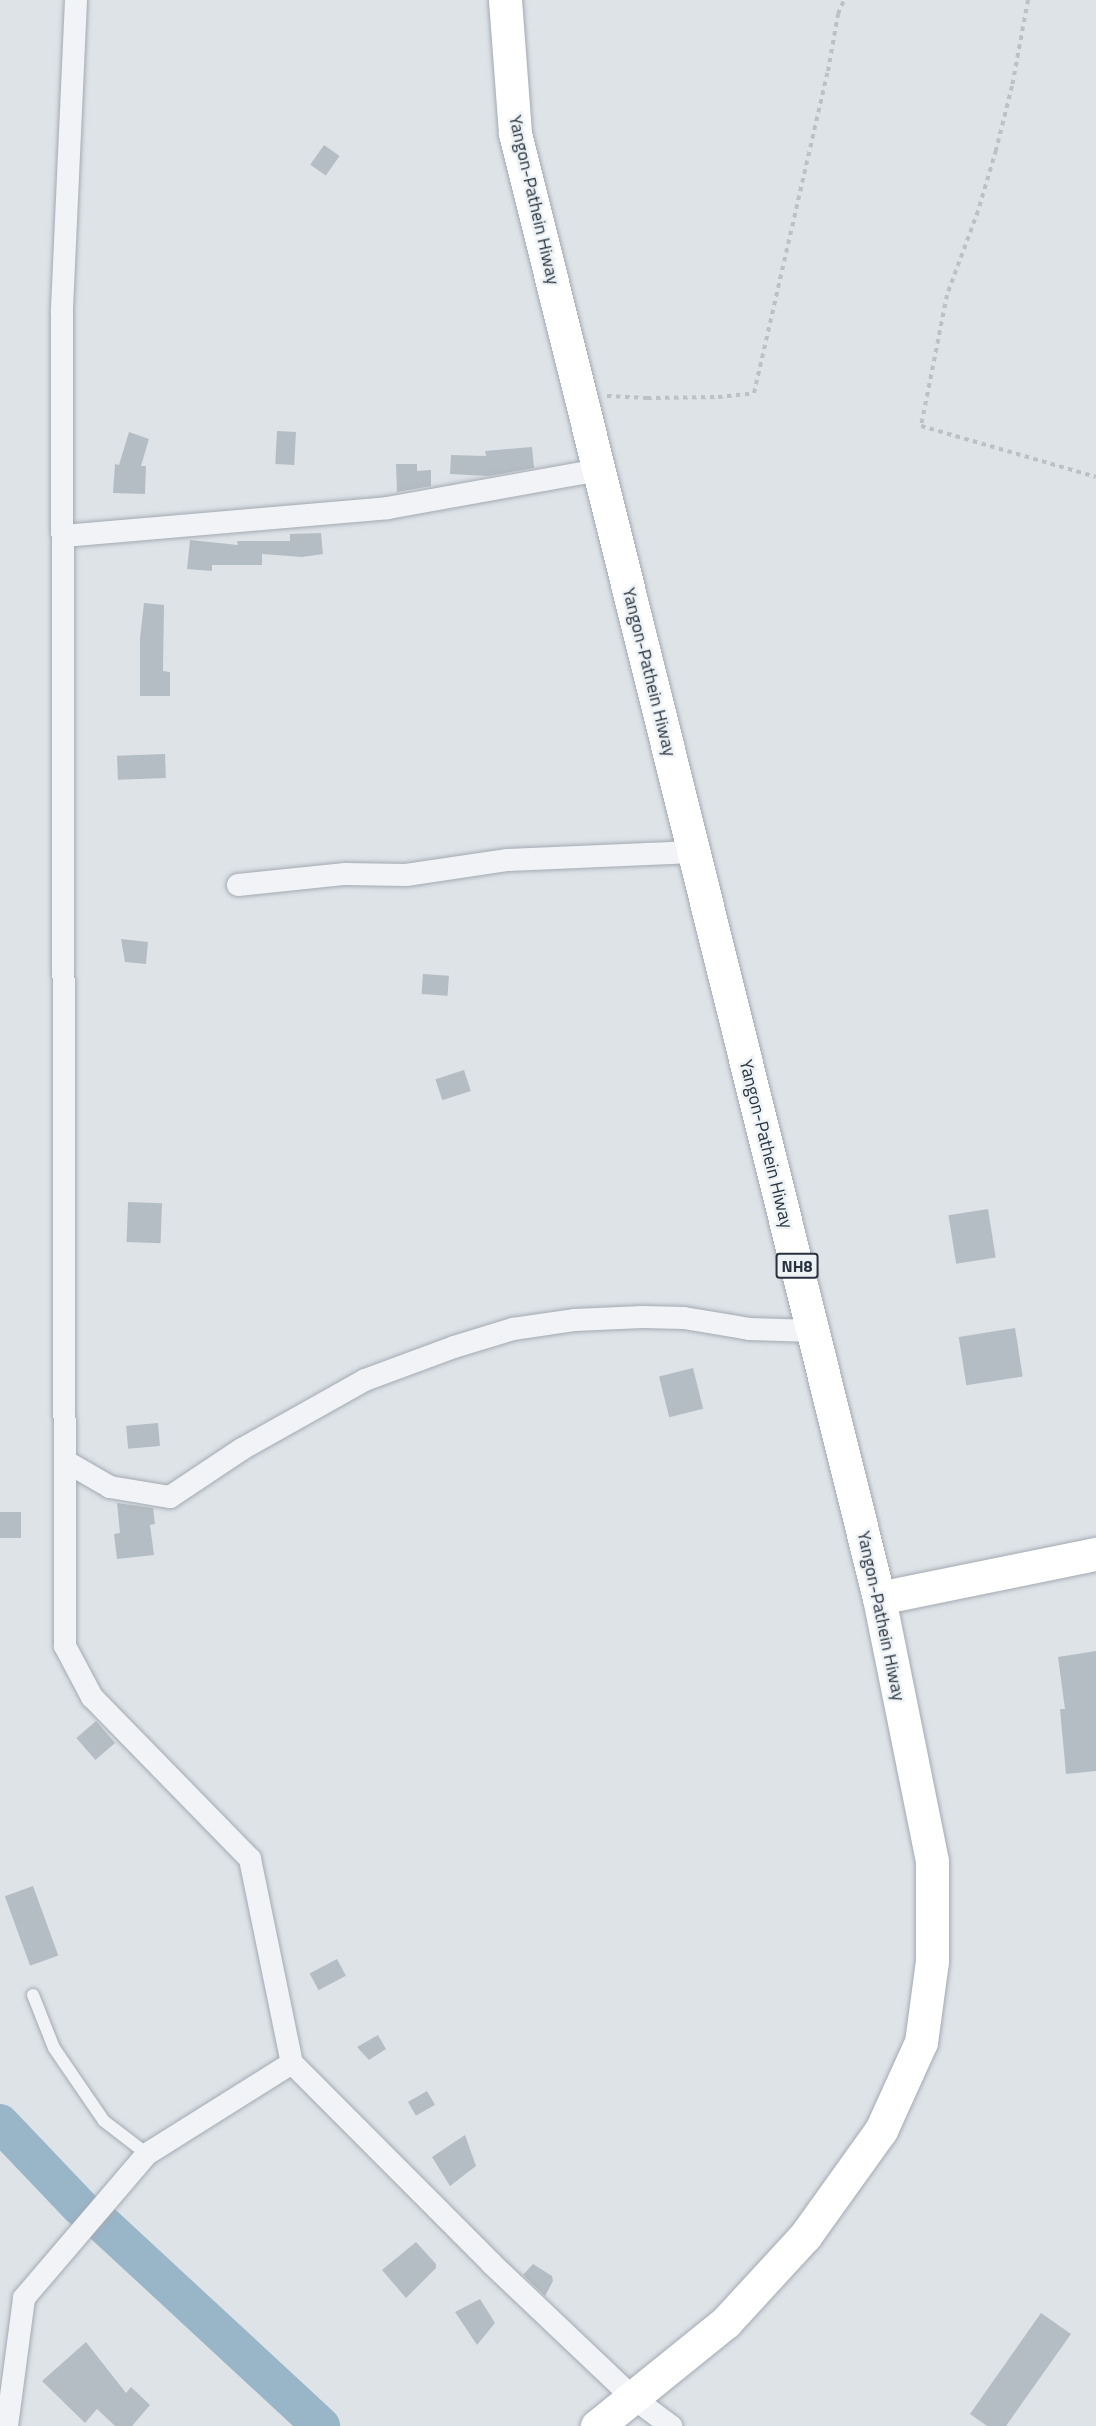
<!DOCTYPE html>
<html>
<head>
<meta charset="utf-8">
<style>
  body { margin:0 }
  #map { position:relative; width:1096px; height:2426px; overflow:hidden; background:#dee3e8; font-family:"Titillium Web",sans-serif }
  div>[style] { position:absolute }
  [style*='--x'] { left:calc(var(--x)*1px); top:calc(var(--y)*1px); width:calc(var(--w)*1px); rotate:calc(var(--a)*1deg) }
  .river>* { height:38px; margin:-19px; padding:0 19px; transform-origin:19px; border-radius:19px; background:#99b5c8 }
  .building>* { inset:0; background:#b5bdc4; transform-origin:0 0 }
  .path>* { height:4px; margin-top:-2px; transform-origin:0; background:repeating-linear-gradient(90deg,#bcc1c6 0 4.5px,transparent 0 9px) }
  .roads { filter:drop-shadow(0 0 2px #a3aab2) drop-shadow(0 0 2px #a3aab2) }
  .lane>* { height:12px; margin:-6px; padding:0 6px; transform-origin:6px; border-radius:6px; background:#f1f3f6 }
  .street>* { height:22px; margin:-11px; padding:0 11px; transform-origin:11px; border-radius:11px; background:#f1f3f6 }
  .secondary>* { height:33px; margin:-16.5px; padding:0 16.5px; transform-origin:16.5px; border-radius:16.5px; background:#fff }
  .highway>* { height:33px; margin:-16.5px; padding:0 16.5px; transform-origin:16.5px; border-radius:16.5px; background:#fff }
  span { translate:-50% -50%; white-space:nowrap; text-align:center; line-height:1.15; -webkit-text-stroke:5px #edf2f5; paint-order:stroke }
  .shield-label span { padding:2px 4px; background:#edf2f5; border:2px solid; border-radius:4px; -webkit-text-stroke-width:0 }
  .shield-label { font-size:16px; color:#27323e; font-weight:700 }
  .street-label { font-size:18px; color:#27323e }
</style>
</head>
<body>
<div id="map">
  <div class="river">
    <i style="--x:0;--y:2123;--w:117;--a:46.4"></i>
    <i style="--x:104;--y:2225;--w:296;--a:42.8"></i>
  </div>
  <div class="building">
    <i style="left:324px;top:145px;width:19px;height:24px;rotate:35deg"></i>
    <i style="left:277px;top:431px;width:19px;height:33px;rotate:3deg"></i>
    <i style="clip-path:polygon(129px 432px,149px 439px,141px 466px,146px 466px,145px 494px,113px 493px,115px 464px,119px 465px)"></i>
    <i style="clip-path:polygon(532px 447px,534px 468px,488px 476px,450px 474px,451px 455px,486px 456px,485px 451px)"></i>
    <i style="clip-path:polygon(396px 464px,417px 464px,417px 471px,431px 470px,431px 486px,397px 492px)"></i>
    <i style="clip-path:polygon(321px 533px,323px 554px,302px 557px,262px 554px,262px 565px,212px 565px,212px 571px,187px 569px,190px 540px,238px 545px,237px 541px,290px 541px,290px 534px)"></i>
    <i style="clip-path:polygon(144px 603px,164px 605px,163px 671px,170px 672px,170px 696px,140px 696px,140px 638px)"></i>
    <i style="left:165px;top:754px;width:24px;height:48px;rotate:88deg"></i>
    <i style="clip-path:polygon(121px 939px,148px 942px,146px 964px,125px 962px)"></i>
    <i style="left:423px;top:974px;width:26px;height:20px;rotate:4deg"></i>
    <i style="left:464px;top:1070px;width:22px;height:30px;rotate:72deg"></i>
    <i style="left:128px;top:1202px;width:34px;height:40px;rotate:2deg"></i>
    <i style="left:988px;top:1209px;width:49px;height:40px;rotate:81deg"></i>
    <i style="left:1015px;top:1328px;width:49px;height:57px;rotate:81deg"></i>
    <i style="left:693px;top:1368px;width:42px;height:35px;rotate:76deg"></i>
    <i style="left:158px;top:1423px;width:23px;height:32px;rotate:85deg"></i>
    <i style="clip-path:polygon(117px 1503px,153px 1508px,155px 1524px,150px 1525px,154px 1555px,117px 1559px,114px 1534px,120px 1533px)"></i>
    <i style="left:0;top:1512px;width:21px;height:26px"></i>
    <i style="clip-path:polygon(1096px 1651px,1096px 1771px,1066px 1774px,1060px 1709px,1065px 1709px,1058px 1657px)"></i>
    <i style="left:96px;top:1721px;width:29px;height:26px;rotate:49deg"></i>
    <i style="left:33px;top:1886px;width:74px;height:30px;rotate:70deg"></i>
    <i style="left:337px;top:1959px;width:19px;height:31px;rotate:62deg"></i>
    <i style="clip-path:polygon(378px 2035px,386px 2049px,369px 2060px,357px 2047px)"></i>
    <i style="left:427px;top:2091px;width:16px;height:22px;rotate:60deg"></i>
    <i style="clip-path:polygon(465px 2135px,476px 2166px,450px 2186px,432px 2157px)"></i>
    <i style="clip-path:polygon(416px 2242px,436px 2264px,436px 2268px,406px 2298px,382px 2270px)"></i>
    <i style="clip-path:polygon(533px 2264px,552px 2276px,553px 2281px,545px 2296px,523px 2275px)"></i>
    <i style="clip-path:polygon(480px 2299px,495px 2323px,477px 2345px,455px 2312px)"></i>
    <i style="clip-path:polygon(1041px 2313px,1071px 2334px,1006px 2426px,987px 2426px,970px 2414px)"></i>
    <i style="clip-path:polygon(86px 2342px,126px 2393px,131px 2387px,150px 2405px,132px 2426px,115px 2426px,97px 2409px,85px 2423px,42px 2381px)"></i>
  </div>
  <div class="path">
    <i style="--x:1028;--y:0;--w:87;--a:100.5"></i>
    <i style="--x:1012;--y:86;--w:66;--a:104"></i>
    <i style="--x:996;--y:150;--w:64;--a:106.4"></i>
    <i style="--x:978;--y:211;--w:90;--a:110.3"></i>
    <i style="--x:947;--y:295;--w:134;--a:101.2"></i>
    <i style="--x:921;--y:426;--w:182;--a:16.2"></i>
    <i style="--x:607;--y:396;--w:40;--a:2.9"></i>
    <i style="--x:647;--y:398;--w:71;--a:-0.8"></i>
    <i style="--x:718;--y:397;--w:36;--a:-6"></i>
    <i style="--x:754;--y:393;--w:330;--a:-77.1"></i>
    <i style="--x:828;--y:71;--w:58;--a:-80"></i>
    <i style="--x:838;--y:14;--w:15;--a:-67"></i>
  </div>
  <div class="roads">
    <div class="lane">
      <i style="--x:33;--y:1995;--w:57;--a:68.4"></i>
      <i style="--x:54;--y:2048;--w:88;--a:55.6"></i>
      <i style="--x:104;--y:2121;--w:54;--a:37.5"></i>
    </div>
    <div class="street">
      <i style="--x:76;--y:0;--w:311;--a:92.6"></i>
      <i style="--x:62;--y:311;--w:1335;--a:89.87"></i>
      <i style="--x:65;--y:1646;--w:58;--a:62.1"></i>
      <i style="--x:92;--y:1697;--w:226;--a:45.7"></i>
      <i style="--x:250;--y:1859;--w:208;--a:78.4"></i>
      <i style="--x:292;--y:2063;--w:282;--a:45.1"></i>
      <i style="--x:491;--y:2263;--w:195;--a:43.5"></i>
      <i style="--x:632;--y:2397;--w:49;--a:36.6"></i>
      <i style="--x:63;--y:536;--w:326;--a:-4.9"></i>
      <i style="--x:388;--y:508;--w:214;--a:-10.2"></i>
      <i style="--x:238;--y:885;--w:108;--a:-5.9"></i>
      <i style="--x:345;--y:874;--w:61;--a:0.9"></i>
      <i style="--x:406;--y:875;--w:103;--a:-8.4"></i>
      <i style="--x:508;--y:860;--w:186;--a:-2.5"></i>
      <i style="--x:65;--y:1461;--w:52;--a:30"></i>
      <i style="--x:110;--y:1487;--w:61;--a:9.5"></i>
      <i style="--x:170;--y:1497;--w:87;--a:-33.7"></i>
      <i style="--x:242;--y:1449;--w:141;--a:-29.3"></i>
      <i style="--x:365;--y:1380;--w:95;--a:-20.3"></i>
      <i style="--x:454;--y:1347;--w:62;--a:-17"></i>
      <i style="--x:513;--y:1329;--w:63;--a:-8.3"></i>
      <i style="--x:575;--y:1320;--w:67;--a:-2.6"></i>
      <i style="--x:642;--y:1317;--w:42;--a:1.4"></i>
      <i style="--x:684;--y:1318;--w:67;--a:9.5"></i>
      <i style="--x:750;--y:1329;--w:63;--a:1.8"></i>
      <i style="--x:7;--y:2426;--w:129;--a:-82.4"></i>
      <i style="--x:24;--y:2298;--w:189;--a:-49.5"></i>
      <i style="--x:147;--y:2154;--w:171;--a:-32.1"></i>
    </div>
    <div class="secondary">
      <i style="--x:879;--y:1598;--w:221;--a:-11.5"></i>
    </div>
    <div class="highway">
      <i style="--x:505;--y:0;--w:133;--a:85.7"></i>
      <i style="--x:515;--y:133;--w:1510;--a:76.05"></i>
      <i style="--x:879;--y:1598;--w:268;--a:78.6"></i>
      <i style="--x:932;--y:1861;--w:100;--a:90"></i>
      <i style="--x:932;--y:1961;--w:82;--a:97.7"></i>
      <i style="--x:921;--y:2042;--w:97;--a:114.4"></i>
      <i style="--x:881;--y:2130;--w:130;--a:125.6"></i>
      <i style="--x:805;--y:2236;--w:117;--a:132.6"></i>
      <i style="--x:726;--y:2322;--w:166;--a:141.1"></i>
    </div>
  </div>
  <div class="shield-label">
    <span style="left:797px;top:1266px">NH8</span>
  </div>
  <div class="street-label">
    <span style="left:534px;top:200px;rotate:77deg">Yangon-Pathein Hiway</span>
    <span style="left:649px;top:672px;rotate:76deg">Yangon-Pathein Hiway</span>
    <span style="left:766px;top:1144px;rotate:76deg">Yangon-Pathein Hiway</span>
    <span style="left:881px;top:1616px;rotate:78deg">Yangon-Pathein Hiway</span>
  </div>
</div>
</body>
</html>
